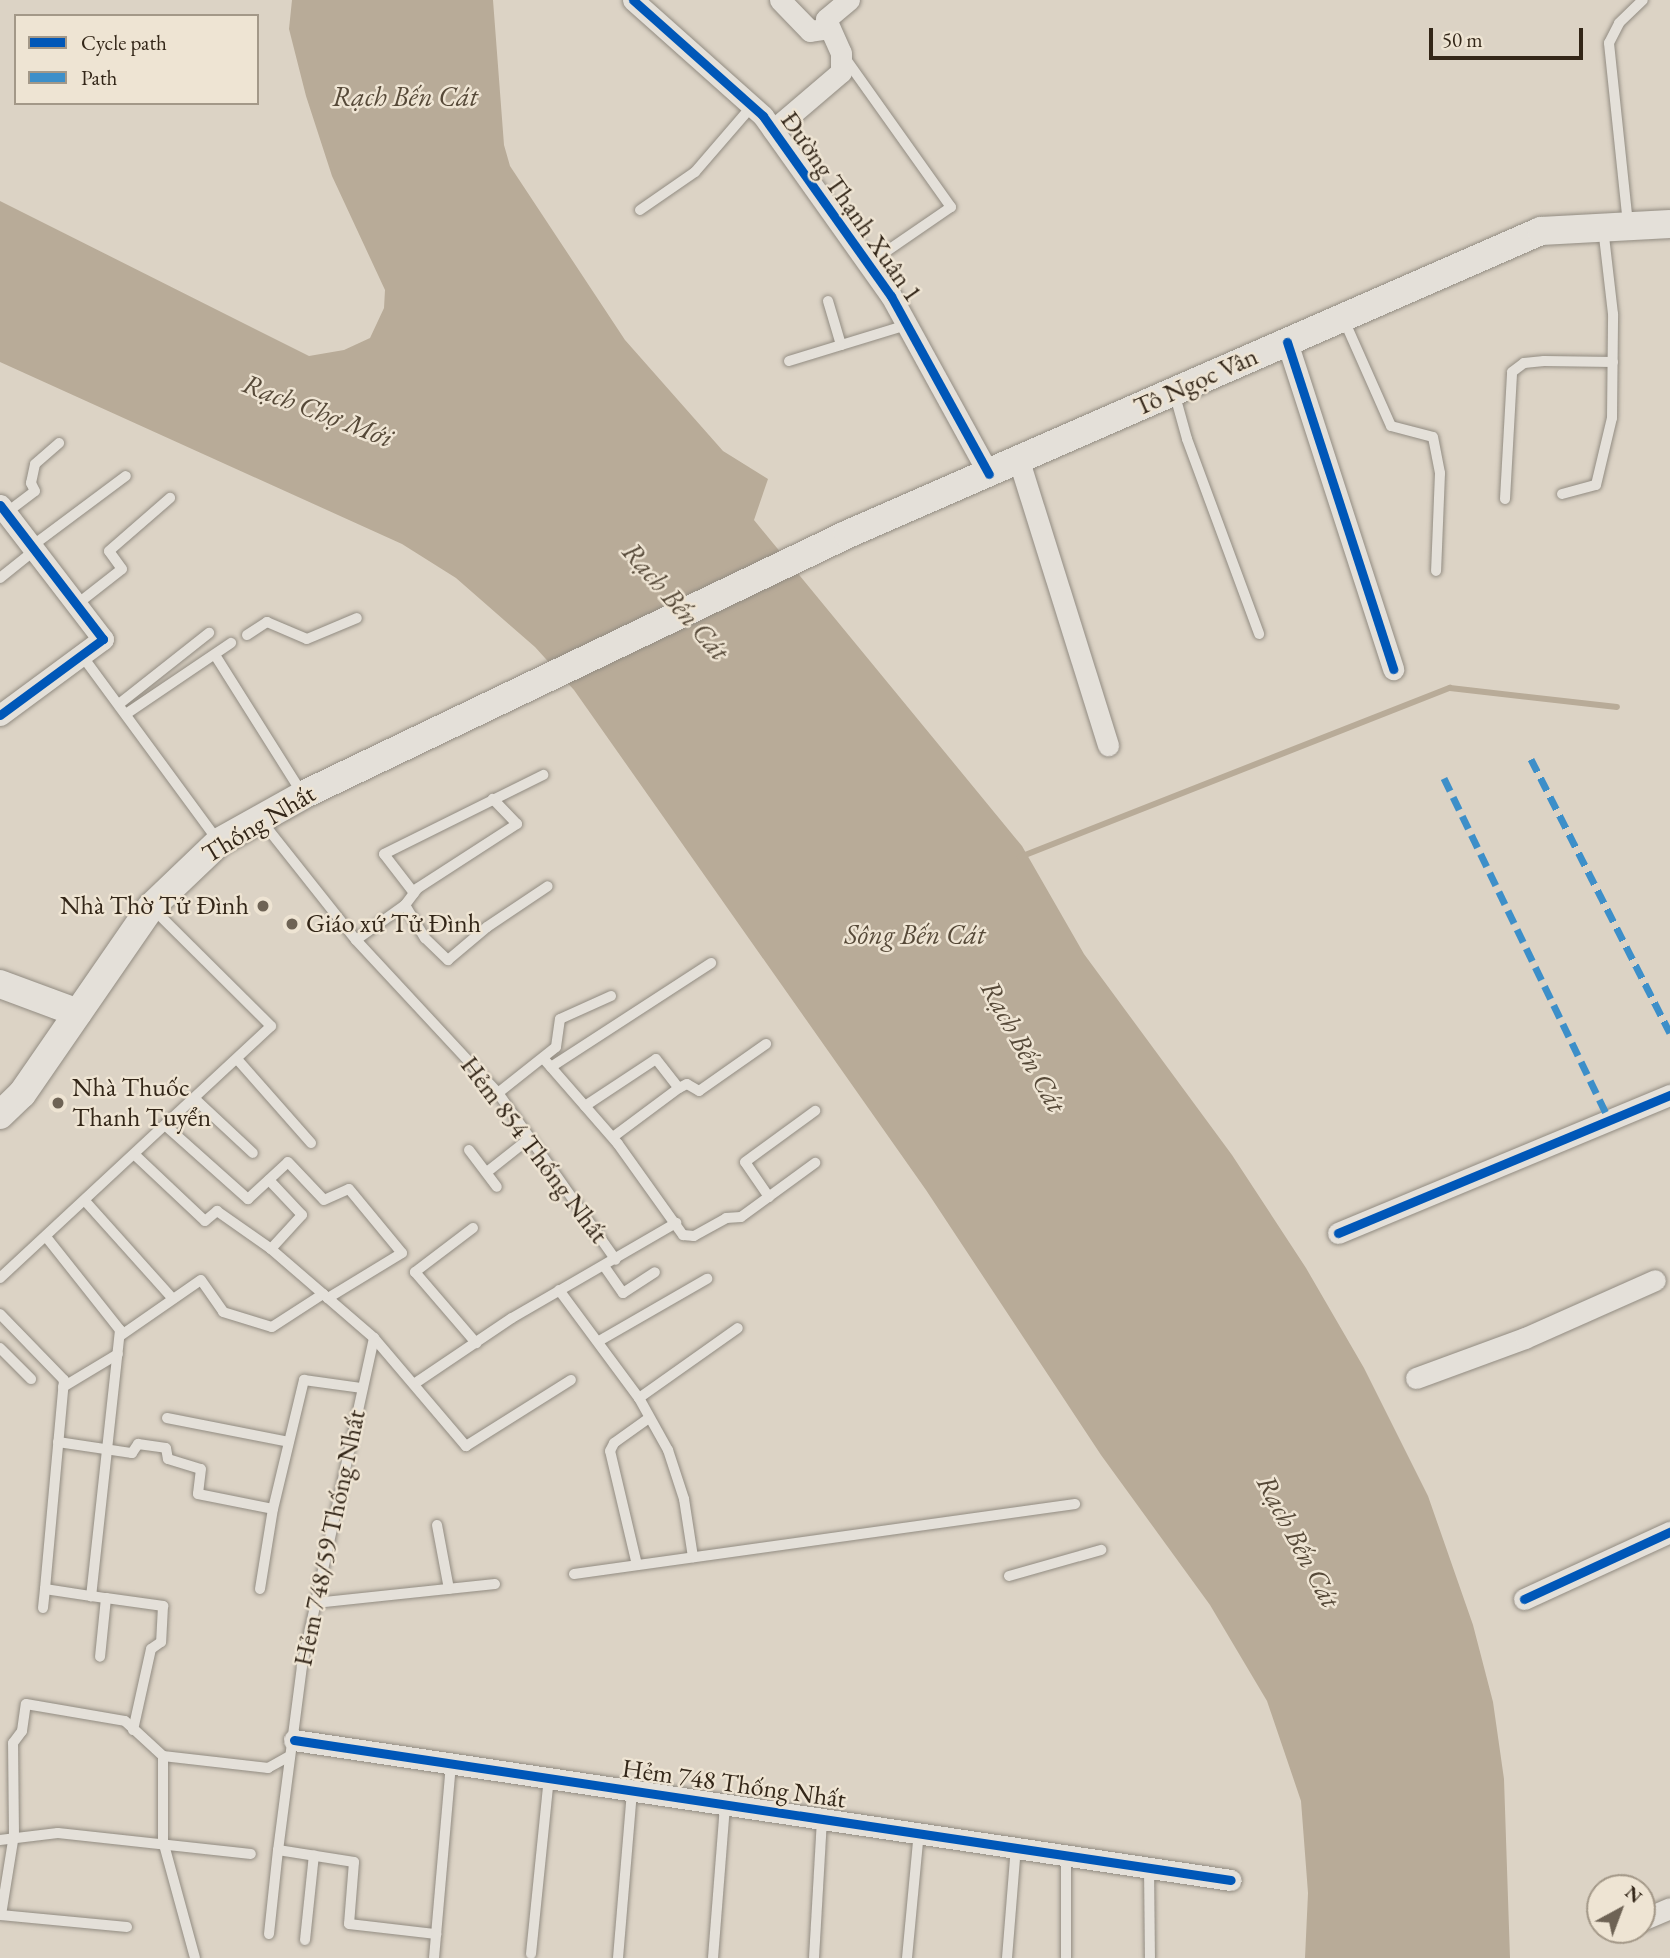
<!DOCTYPE html>
<html>
<head>
<meta charset="utf-8">
<style>
  body { margin:0 }
  #map { position:relative; width:1670px; height:1958px; overflow:hidden; background:#dcd3c5; font-family:"EB Garamond",serif }
  div>[style] { position:absolute }
  [style*='--x'] { left:calc(var(--x)*1px); top:calc(var(--y)*1px); width:calc(var(--w)*1px); rotate:calc(var(--a)*1deg) }
  .water>* { inset:0; background:#b8ab98 }
  .stream>* { height:6px; margin:-3px; padding:0 3px; transform-origin:3px; border-radius:3px; background:#b8ab98 }
  .roads { filter:drop-shadow(0 0 2px #928c82) drop-shadow(0 0 2px #928c82) }
  .service>* { height:10px; margin:-5px; padding:0 5px; transform-origin:5px; border-radius:5px; background:#e4e0d9 }
  .minor>* { height:21px; margin:-10.5px; padding:0 10.5px; transform-origin:10.5px; border-radius:10.5px; background:#e4e0d9 }
  .secondary>* { height:28px; margin:-14px; padding:0 14px; transform-origin:14px; border-radius:14px; background:#e4e0d9 }
  .quiet>* { height:7px; margin-top:-3.5px; transform-origin:0; background:repeating-linear-gradient(90deg,#3d8fc9 0 14px,transparent 0 21px) }
  .cycleway>* { height:9px; margin:-4.5px; padding:0 4.5px; transform-origin:4.5px; border-radius:4.5px; background:#0057b8 }
  .dots>* { width:19px; height:19px; translate:-50% -50%; box-sizing:border-box; border:4px solid #eee4d3; border-radius:50% }
  span { translate:-50% -50%; white-space:nowrap; text-align:center; line-height:1.15; -webkit-text-stroke:5px #eee4d3; paint-order:stroke }
  .street-label { font-size:26px; color:#332618 }
  .poi-label { font-size:26px; color:#332618 }
  .right { translate:-100% -50%; text-align:right }
  .left { translate:0 -50%; text-align:left }
  .water-label { font-size:28px; color:#564938; font-style:italic }
  .legend { position:absolute; left:14px; top:14px; width:245px; height:91px; box-sizing:border-box; background:#eee4d3; border:2px solid #a39888; margin:0; padding:9px 12px; list-style:none; font-size:21px; color:#332618 }
  .legend li { display:flex; align-items:center; gap:14px; height:35px }
  .legend b { width:35px; border:2px solid #a39888 }
  .north { position:absolute; left:1586px; top:1874px; width:70px; height:70px; box-sizing:border-box; background:#eee4d3; border:2px solid #a39888; border-radius:50%; rotate:41deg; font-size:19px; font-weight:700; line-height:28px; text-align:center; color:#332618 }
  .north::after { content:''; display:block; margin:auto; width:24px; height:32px; background:#6e6355; clip-path:polygon(50% 0,100% 100%,50% 72%,0 100%) }
  .scale { position:absolute; left:1429px; top:28px; width:154px; height:32px; box-sizing:border-box; border:4px solid #332618; border-top:0; padding-left:9px; font-size:21px; line-height:24px; white-space:nowrap; color:#332618; -webkit-text-stroke:5px #eee4d3; paint-order:stroke }
</style>
</head>
<body>
<div id="map">
  <div class="water">
    <i style="clip-path:polygon(292px 0,493px 0,504px 145px,510px 166px,625px 340px,723px 451px,768px 479px,754px 520px,1022px 846px,1084px 954px,1232px 1155px,1306px 1268px,1364px 1368px,1428px 1496px,1473px 1625px,1493px 1702px,1504px 1779px,1510px 1958px,1305px 1958px,1308px 1893px,1301px 1801px,1267px 1701px,1210px 1605px,1101px 1455px,926px 1190px,574px 690px,535px 647px,456px 578px,402px 544px,0 362px,0 201px,309px 356px,344px 350px,370px 338px,384px 308px,385px 290px,332px 176px,306px 96px,289px 29px)"></i>
  </div>
  <div class="stream">
    <i style="--x:1020;--y:857;--w:462;--a:-21.5"></i>
    <i style="--x:1450;--y:688;--w:168;--a:6.5"></i>
  </div>
  <div class="roads">
    <div class="service">
      <i style="--x:845;--y:58;--w:183;--a:54.6"></i>
      <i style="--x:951;--y:207;--w:101;--a:145.5"></i>
      <i style="--x:640;--y:210;--w:67;--a:-34.6"></i>
      <i style="--x:695;--y:172;--w:87;--a:-49.2"></i>
      <i style="--x:1628;--y:224;--w:182;--a:-96"></i>
      <i style="--x:1609;--y:43;--w:22;--a:-63"></i>
      <i style="--x:1619;--y:23;--w:33;--a:-44"></i>
      <i style="--x:828;--y:301;--w:46;--a:73.5"></i>
      <i style="--x:1344;--y:320;--w:116;--a:66.1"></i>
      <i style="--x:1391;--y:426;--w:43;--a:14.7"></i>
      <i style="--x:1433;--y:437;--w:37;--a:79"></i>
      <i style="--x:1440;--y:473;--w:98;--a:92.3"></i>
      <i style="--x:789;--y:361;--w:123;--a:-17"></i>
      <i style="--x:1174;--y:392;--w:49;--a:74.5"></i>
      <i style="--x:1187;--y:439;--w:208;--a:69.7"></i>
      <i style="--x:1562;--y:494;--w:35;--a:-15"></i>
      <i style="--x:1596;--y:485;--w:69;--a:-76.6"></i>
      <i style="--x:1612;--y:418;--w:104;--a:-89.4"></i>
      <i style="--x:1613;--y:314;--w:87;--a:-96.6"></i>
      <i style="--x:1505;--y:499;--w:127;--a:-86.8"></i>
      <i style="--x:1512;--y:372;--w:15;--a:-37"></i>
      <i style="--x:1524;--y:363;--w:20;--a:-6"></i>
      <i style="--x:1544;--y:361;--w:69;--a:0.8"></i>
      <i style="--x:6;--y:513;--w:36;--a:-37"></i>
      <i style="--x:35;--y:491;--w:9;--a:-117"></i>
      <i style="--x:31;--y:483;--w:19;--a:-78"></i>
      <i style="--x:35;--y:464;--w:32;--a:-41"></i>
      <i style="--x:32;--y:546;--w:117;--a:-36.7"></i>
      <i style="--x:0;--y:578;--w:45;--a:-38.7"></i>
      <i style="--x:76;--y:605;--w:58;--a:-38"></i>
      <i style="--x:122;--y:569;--w:22;--a:-126"></i>
      <i style="--x:109;--y:551;--w:81;--a:-41"></i>
      <i style="--x:247;--y:635;--w:24;--a:-33"></i>
      <i style="--x:267;--y:622;--w:43;--a:23"></i>
      <i style="--x:307;--y:639;--w:54;--a:-22.8"></i>
      <i style="--x:215;--y:655;--w:165;--a:57.8"></i>
      <i style="--x:83;--y:657;--w:230;--a:53.7"></i>
      <i style="--x:119;--y:704;--w:115;--a:-38.3"></i>
      <i style="--x:126;--y:714;--w:127;--a:-34.1"></i>
      <i style="--x:260;--y:819;--w:154;--a:51.6"></i>
      <i style="--x:356;--y:940;--w:209;--a:47.1"></i>
      <i style="--x:498;--y:1093;--w:204;--a:54.8"></i>
      <i style="--x:414;--y:893;--w:49;--a:-127.6"></i>
      <i style="--x:384;--y:854;--w:178;--a:-26.4"></i>
      <i style="--x:405;--y:905;--w:39;--a:59"></i>
      <i style="--x:425;--y:938;--w:32;--a:44"></i>
      <i style="--x:448;--y:960;--w:51;--a:-40.2"></i>
      <i style="--x:487;--y:927;--w:73;--a:-33.9"></i>
      <i style="--x:356;--y:940;--w:60;--a:-35.5"></i>
      <i style="--x:405;--y:905;--w:21;--a:-53"></i>
      <i style="--x:418;--y:888;--w:118;--a:-32.9"></i>
      <i style="--x:517;--y:824;--w:35;--a:-134"></i>
      <i style="--x:543;--y:1058;--w:114;--a:48.9"></i>
      <i style="--x:618;--y:1144;--w:112;--a:54.5"></i>
      <i style="--x:683;--y:1235;--w:11;--a:5"></i>
      <i style="--x:694;--y:1236;--w:37;--a:-29"></i>
      <i style="--x:726;--y:1218;--w:15;--a:-4"></i>
      <i style="--x:741;--y:1217;--w:92;--a:-36.1"></i>
      <i style="--x:237;--y:1059;--w:112;--a:48.6"></i>
      <i style="--x:551;--y:1067;--w:191;--a:-33"></i>
      <i style="--x:498;--y:1093;--w:74;--a:-38.4"></i>
      <i style="--x:556;--y:1047;--w:28;--a:-82"></i>
      <i style="--x:560;--y:1019;--w:56;--a:-24.3"></i>
      <i style="--x:195;--y:1099;--w:79;--a:43"></i>
      <i style="--x:585;--y:1106;--w:85;--a:-33.5"></i>
      <i style="--x:656;--y:1059;--w:37;--a:52"></i>
      <i style="--x:166;--y:1126;--w:110;--a:41.7"></i>
      <i style="--x:248;--y:1199;--w:54;--a:-42.8"></i>
      <i style="--x:288;--y:1162;--w:52;--a:46.5"></i>
      <i style="--x:324;--y:1200;--w:27;--a:-24"></i>
      <i style="--x:349;--y:1189;--w:83;--a:50.4"></i>
      <i style="--x:402;--y:1253;--w:87;--a:148.7"></i>
      <i style="--x:613;--y:1137;--w:82;--a:-36.6"></i>
      <i style="--x:679;--y:1088;--w:9;--a:-27"></i>
      <i style="--x:687;--y:1084;--w:14;--a:30"></i>
      <i style="--x:699;--y:1091;--w:82;--a:-35"></i>
      <i style="--x:469;--y:1150;--w:46;--a:52.9"></i>
      <i style="--x:135;--y:1155;--w:96;--a:43.3"></i>
      <i style="--x:205;--y:1221;--w:16;--a:-40"></i>
      <i style="--x:217;--y:1211;--w:66;--a:35.1"></i>
      <i style="--x:271;--y:1249;--w:136;--a:40.8"></i>
      <i style="--x:374;--y:1338;--w:142;--a:49.6"></i>
      <i style="--x:466;--y:1446;--w:124;--a:-32.2"></i>
      <i style="--x:487;--y:1172;--w:55;--a:-38.3"></i>
      <i style="--x:269;--y:1180;--w:48;--a:46.7"></i>
      <i style="--x:302;--y:1215;--w:46;--a:132.4"></i>
      <i style="--x:769;--y:1197;--w:42;--a:-124.4"></i>
      <i style="--x:745;--y:1162;--w:87;--a:-36.1"></i>
      <i style="--x:86;--y:1202;--w:130;--a:48.1"></i>
      <i style="--x:473;--y:1228;--w:73;--a:142.8"></i>
      <i style="--x:415;--y:1272;--w:94;--a:49.3"></i>
      <i style="--x:47;--y:1238;--w:117;--a:51.6"></i>
      <i style="--x:120;--y:1330;--w:268;--a:96.2"></i>
      <i style="--x:91;--y:1596;--w:15;--a:8"></i>
      <i style="--x:106;--y:1598;--w:59;--a:95.8"></i>
      <i style="--x:604;--y:1266;--w:33;--a:55"></i>
      <i style="--x:623;--y:1293;--w:38;--a:-33"></i>
      <i style="--x:0;--y:1278;--w:370;--a:-42.9"></i>
      <i style="--x:271;--y:1026;--w:166;--a:-135.2"></i>
      <i style="--x:559;--y:1290;--w:134;--a:53.5"></i>
      <i style="--x:639;--y:1398;--w:121;--a:-35.3"></i>
      <i style="--x:0;--y:1314;--w:92;--a:45.9"></i>
      <i style="--x:64;--y:1380;--w:210;--a:95.2"></i>
      <i style="--x:45;--y:1589;--w:47;--a:8.7"></i>
      <i style="--x:120;--y:1336;--w:98;--a:-34.7"></i>
      <i style="--x:201;--y:1280;--w:39;--a:55"></i>
      <i style="--x:223;--y:1312;--w:51;--a:17"></i>
      <i style="--x:272;--y:1327;--w:61;--a:-32.9"></i>
      <i style="--x:374;--y:1338;--w:336;--a:102.4"></i>
      <i style="--x:302;--y:1666;--w:186;--a:97.4"></i>
      <i style="--x:278;--y:1850;--w:77;--a:9"></i>
      <i style="--x:354;--y:1862;--w:62;--a:94.6"></i>
      <i style="--x:349;--y:1924;--w:88;--a:6.6"></i>
      <i style="--x:599;--y:1341;--w:125;--a:-29.9"></i>
      <i style="--x:0;--y:1348;--w:44;--a:45"></i>
      <i style="--x:414;--y:1384;--w:118;--a:-34"></i>
      <i style="--x:512;--y:1318;--w:190;--a:-30.1"></i>
      <i style="--x:63;--y:1387;--w:64;--a:-31"></i>
      <i style="--x:639;--y:1398;--w:60;--a:60.9"></i>
      <i style="--x:668;--y:1450;--w:52;--a:71.9"></i>
      <i style="--x:684;--y:1499;--w:59;--a:81.2"></i>
      <i style="--x:167;--y:1418;--w:124;--a:11.1"></i>
      <i style="--x:58;--y:1442;--w:75;--a:8.5"></i>
      <i style="--x:132;--y:1453;--w:11;--a:-56"></i>
      <i style="--x:138;--y:1444;--w:28;--a:8"></i>
      <i style="--x:166;--y:1448;--w:11;--a:80"></i>
      <i style="--x:168;--y:1459;--w:34;--a:17"></i>
      <i style="--x:201;--y:1469;--w:25;--a:97"></i>
      <i style="--x:198;--y:1494;--w:76;--a:11.3"></i>
      <i style="--x:273;--y:1509;--w:133;--a:-76.5"></i>
      <i style="--x:304;--y:1380;--w:59;--a:7.9"></i>
      <i style="--x:437;--y:1525;--w:65;--a:79.4"></i>
      <i style="--x:637;--y:1565;--w:117;--a:-103.3"></i>
      <i style="--x:610;--y:1451;--w:9;--a:-63"></i>
      <i style="--x:614;--y:1443;--w:43;--a:-35.5"></i>
      <i style="--x:574;--y:1574;--w:506;--a:-7.95"></i>
      <i style="--x:1009;--y:1576;--w:96;--a:-15.8"></i>
      <i style="--x:260;--y:1589;--w:81;--a:-80.8"></i>
      <i style="--x:106;--y:1598;--w:58;--a:8"></i>
      <i style="--x:163;--y:1606;--w:36;--a:93"></i>
      <i style="--x:161;--y:1642;--w:12;--a:145"></i>
      <i style="--x:151;--y:1649;--w:83;--a:102.5"></i>
      <i style="--x:315;--y:1603;--w:181;--a:-6"></i>
      <i style="--x:43;--y:1608;--w:19;--a:-84"></i>
      <i style="--x:163;--y:1756;--w:85;--a:90"></i>
      <i style="--x:163;--y:1841;--w:121;--a:74.7"></i>
      <i style="--x:163;--y:1756;--w:106;--a:6.5"></i>
      <i style="--x:268;--y:1768;--w:25;--a:-29"></i>
      <i style="--x:0;--y:1840;--w:58;--a:-6.9"></i>
      <i style="--x:58;--y:1833;--w:194;--a:6.2"></i>
      <i style="--x:1149;--y:1866;--w:92;--a:89.4"></i>
      <i style="--x:127;--y:1927;--w:127;--a:-174.6"></i>
      <i style="--x:1;--y:1915;--w:81;--a:-80.8"></i>
      <i style="--x:14;--y:1835;--w:92;--a:-90.6"></i>
      <i style="--x:13;--y:1743;--w:15;--a:-53"></i>
      <i style="--x:22;--y:1731;--w:27;--a:-82"></i>
      <i style="--x:26;--y:1704;--w:100;--a:9.7"></i>
      <i style="--x:125;--y:1721;--w:52;--a:42.6"></i>
      <i style="--x:269;--y:1934;--w:84;--a:-83.9"></i>
      <i style="--x:305;--y:1940;--w:85;--a:-84"></i>
      <i style="--x:531;--y:1954;--w:177;--a:-84.2"></i>
      <i style="--x:434;--y:1958;--w:196;--a:-85"></i>
      <i style="--x:618;--y:1958;--w:169;--a:-85.2"></i>
      <i style="--x:713;--y:1958;--w:154;--a:-85.5"></i>
      <i style="--x:814;--y:1958;--w:140;--a:-86.7"></i>
      <i style="--x:907;--y:1958;--w:127;--a:-84.6"></i>
      <i style="--x:1007;--y:1958;--w:112;--a:-85.4"></i>
      <i style="--x:1066;--y:1958;--w:105;--a:-90"></i>
    </div>
    <div class="minor">
      <i style="--x:633;--y:0;--w:174;--a:41.7"></i>
      <i style="--x:763;--y:116;--w:221;--a:54.6"></i>
      <i style="--x:891;--y:296;--w:203;--a:61.2"></i>
      <i style="--x:780;--y:0;--w:43;--a:45.9"></i>
      <i style="--x:810;--y:31;--w:19;--a:-9"></i>
      <i style="--x:773;--y:130;--w:89;--a:-40.5"></i>
      <i style="--x:841;--y:72;--w:19;--a:-90"></i>
      <i style="--x:841;--y:53;--w:37;--a:-114"></i>
      <i style="--x:826;--y:19;--w:30;--a:-40"></i>
      <i style="--x:1287;--y:342;--w:344;--a:72"></i>
      <i style="--x:1019;--y:461;--w:298;--a:72.6"></i>
      <i style="--x:0;--y:505;--w:169;--a:52.5"></i>
      <i style="--x:103;--y:639;--w:128;--a:143.6"></i>
      <i style="--x:1338;--y:1233;--w:360;--a:-22.6"></i>
      <i style="--x:1416;--y:1378;--w:116;--a:-20.2"></i>
      <i style="--x:1525;--y:1338;--w:142;--a:-24"></i>
      <i style="--x:1524;--y:1599;--w:161;--a:-24.7"></i>
      <i style="--x:294;--y:1740;--w:947;--a:8.5"></i>
      <i style="--x:1642;--y:1920;--w:30;--a:-23"></i>
    </div>
    <div class="secondary">
      <i style="--x:0;--y:984;--w:83;--a:20.4"></i>
      <i style="--x:0;--y:1115;--w:30;--a:-44"></i>
      <i style="--x:22;--y:1094;--w:227;--a:-55.4"></i>
      <i style="--x:151;--y:907;--w:94;--a:-43.7"></i>
      <i style="--x:219;--y:842;--w:96;--a:-29.2"></i>
      <i style="--x:303;--y:795;--w:604;--a:-25.59"></i>
      <i style="--x:848;--y:534;--w:756;--a:-23.62"></i>
      <i style="--x:1541;--y:231;--w:129;--a:-3.1"></i>
    </div>
  </div>
  <div class="quiet">
    <i style="--x:1531;--y:759;--w:307;--a:63.1"></i>
    <i style="--x:1444;--y:778;--w:379;--a:64.2"></i>
  </div>
  <div class="cycleway">
    <i style="--x:633;--y:0;--w:174;--a:41.7"></i>
    <i style="--x:763;--y:116;--w:221;--a:54.6"></i>
    <i style="--x:891;--y:296;--w:203;--a:61.2"></i>
    <i style="--x:1287;--y:342;--w:344;--a:72"></i>
    <i style="--x:0;--y:505;--w:169;--a:52.5"></i>
    <i style="--x:103;--y:639;--w:128;--a:143.6"></i>
    <i style="--x:1338;--y:1233;--w:360;--a:-22.6"></i>
    <i style="--x:1524;--y:1599;--w:161;--a:-24.7"></i>
    <i style="--x:294;--y:1740;--w:947;--a:8.5"></i>
  </div>
  <div class="dots">
    <i style="left:263px;top:906px;background:#6e6355"></i>
    <i style="left:292px;top:924px;background:#6e6355"></i>
    <i style="left:58px;top:1103px;background:#6e6355"></i>
  </div>
  <div class="street-label">
    <span style="left:851px;top:207px;rotate:55deg">Đường Thạnh Xuân 1</span>
    <span style="left:1196px;top:382px;rotate:-24deg">Tô Ngọc Vân</span>
    <span style="left:259px;top:824px;rotate:-31deg">Thống Nhất</span>
    <span style="left:534px;top:1150px;rotate:53deg">Hẻm 854 Thống Nhất</span>
    <span style="left:330px;top:1538px;rotate:-78deg">Hẻm 748/59 Thống Nhất</span>
    <span style="left:734px;top:1784px;rotate:8deg">Hẻm 748 Thống Nhất</span>
  </div>
  <div class="poi-label">
    <span class="right" style="left:249px;top:906px">Nhà Thờ Tử Đình</span>
    <span class="left" style="left:306px;top:924px">Giáo xứ Tử Đình</span>
    <span class="left" style="left:72px;top:1103px">Nhà Thuốc<br>Thanh Tuyển</span>
  </div>
  <div class="water-label">
    <span style="left:405px;top:96px">Rạch Bến Cát</span>
    <span style="left:318px;top:410px;rotate:21deg">Rạch Chợ Mới</span>
    <span style="left:676px;top:601px;rotate:49deg">Rạch Bến Cát</span>
    <span style="left:915px;top:934px">Sông Bến Cát</span>
    <span style="left:1024px;top:1046px;rotate:61deg">Rạch Bến Cát</span>
    <span style="left:1299px;top:1541px;rotate:62deg">Rạch Bến Cát</span>
  </div>
  <ul class="legend">
  <li><b style="height:9px;background:#0057b8"></b>Cycle path</li>
  <li><b style="height:9px;background:#3d8fc9"></b>Path</li>
  </ul>
  <div class="north">N</div>
  <div class="scale">50 m</div>
</div>
</body>
</html>
